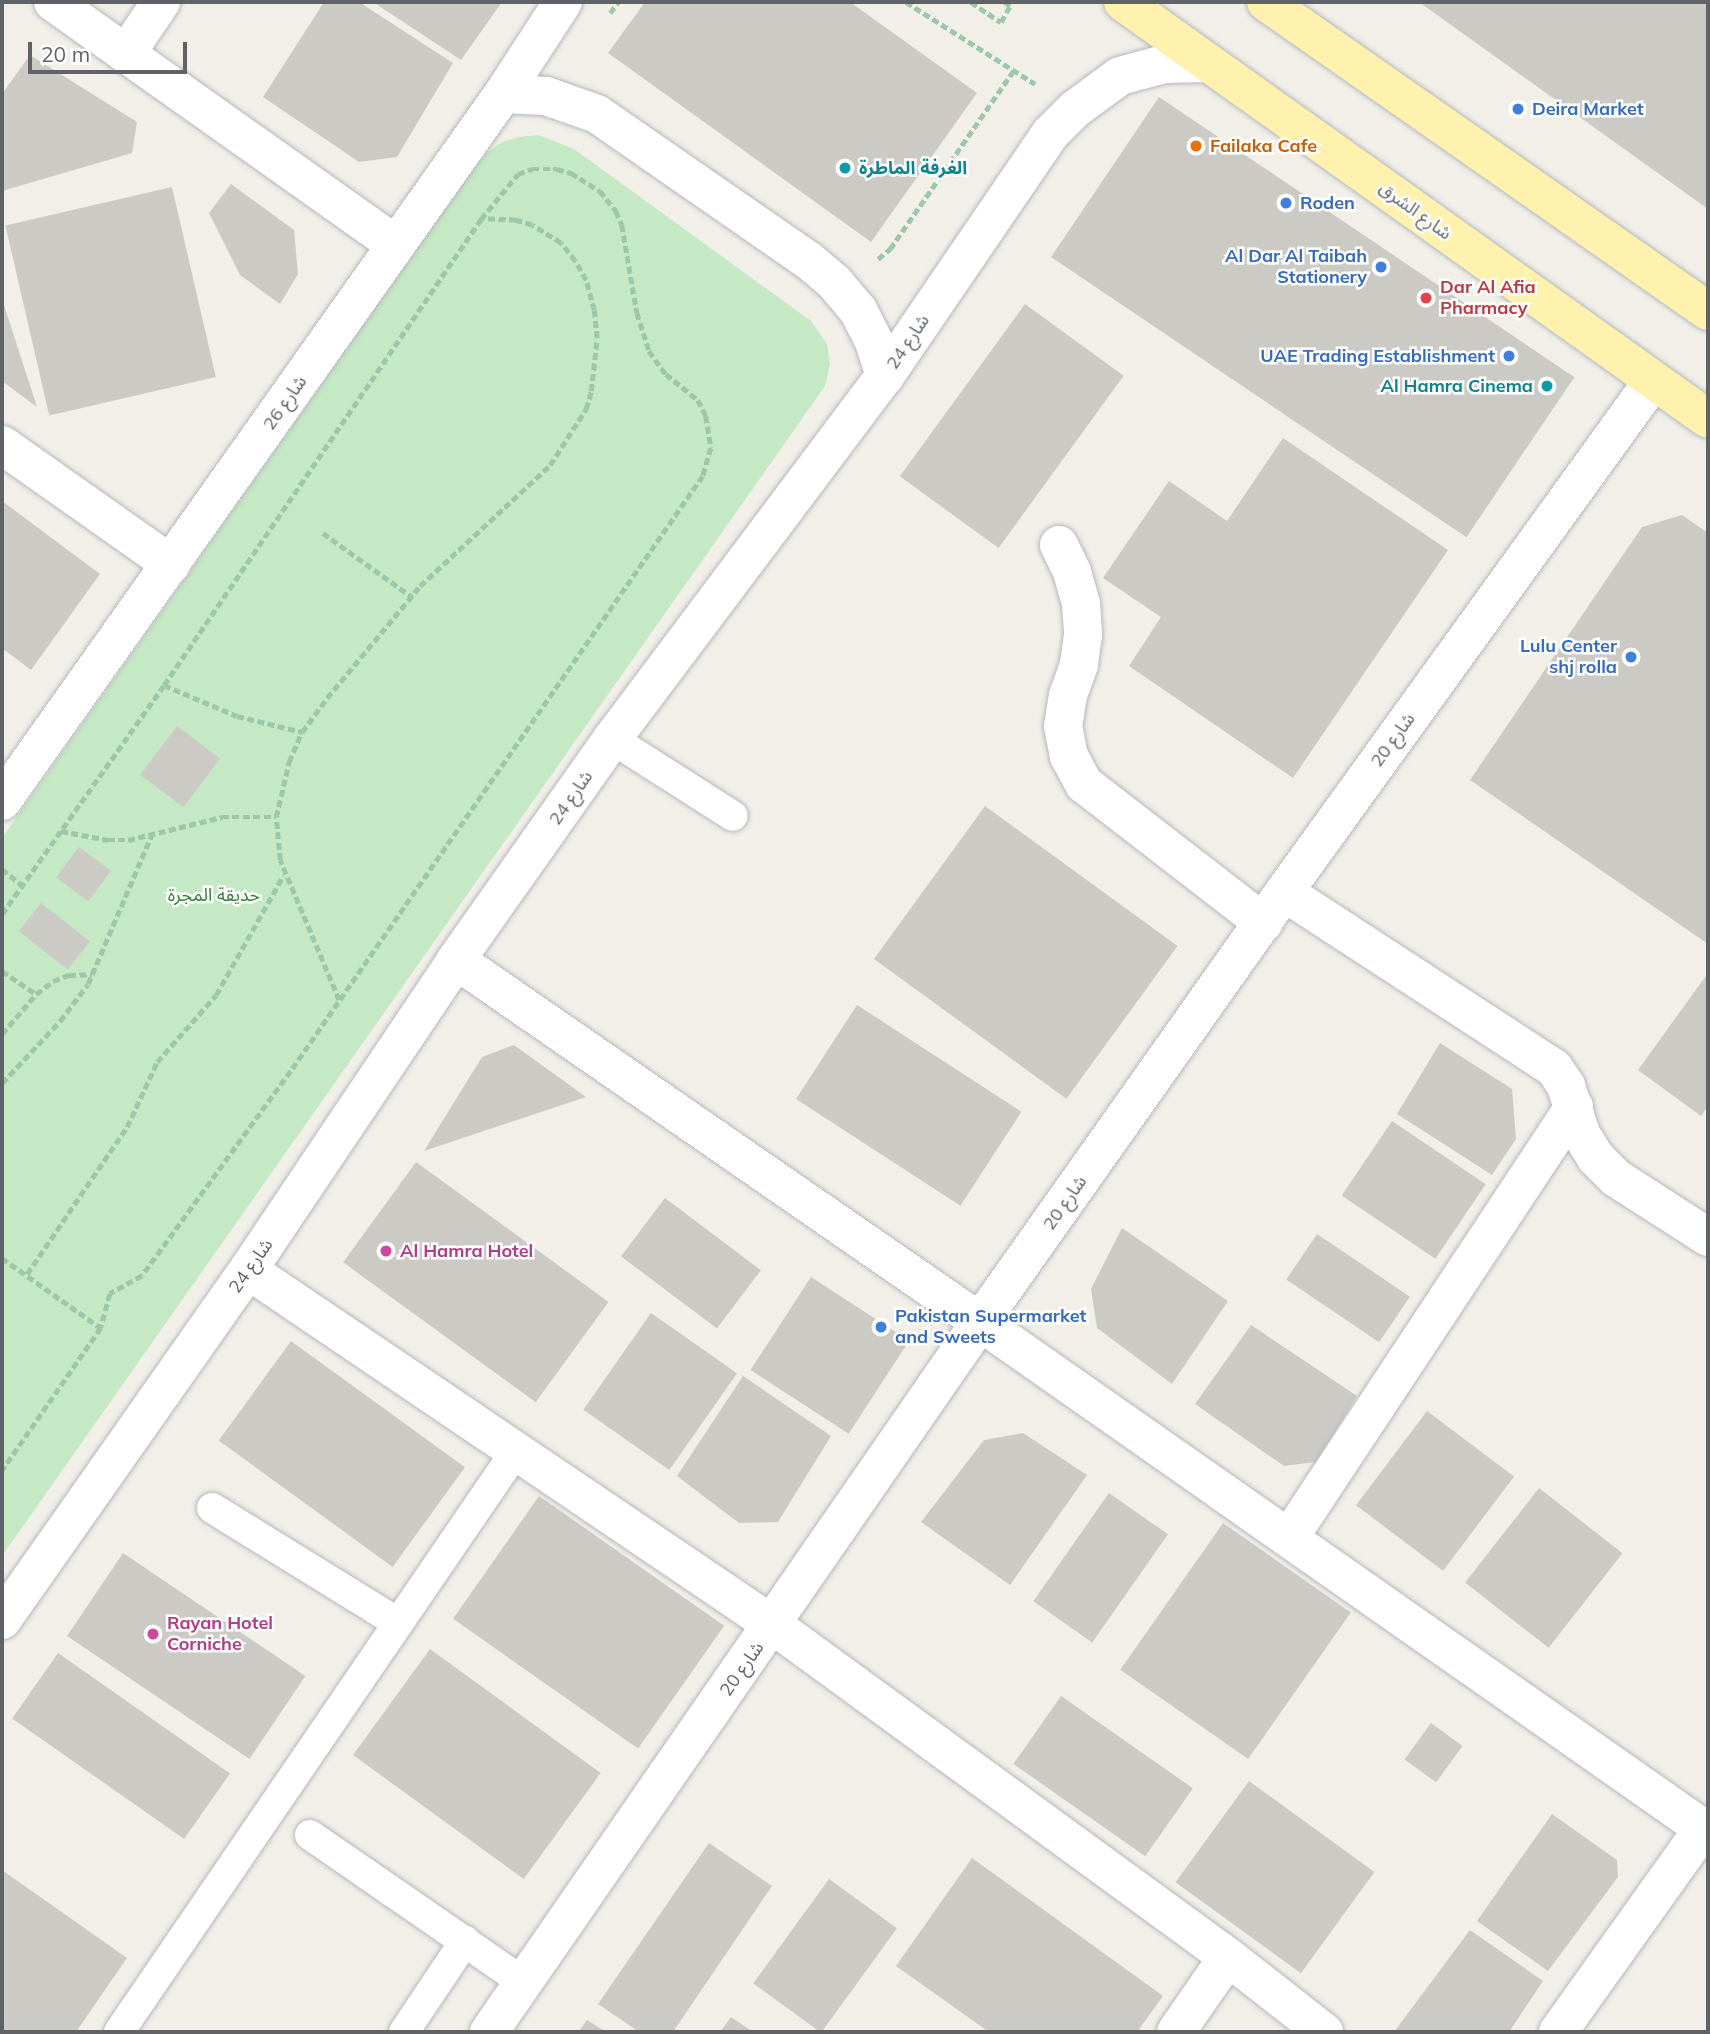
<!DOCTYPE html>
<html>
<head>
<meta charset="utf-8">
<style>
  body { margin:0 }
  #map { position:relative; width:1710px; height:2034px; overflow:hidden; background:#f1efe8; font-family:Mulish,"Noto Sans Arabic",sans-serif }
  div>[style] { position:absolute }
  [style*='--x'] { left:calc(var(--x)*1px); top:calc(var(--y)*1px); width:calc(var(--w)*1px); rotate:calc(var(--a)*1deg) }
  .green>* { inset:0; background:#c5e8c5 }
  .building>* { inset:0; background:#cccac5; transform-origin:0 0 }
  .path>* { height:4.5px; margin-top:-2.25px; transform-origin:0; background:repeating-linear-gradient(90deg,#9cc7a9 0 7px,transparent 0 10.5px) }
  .roads { filter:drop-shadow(0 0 2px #b5b8bc) drop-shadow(0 0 2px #b5b8bc) }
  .lane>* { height:30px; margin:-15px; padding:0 15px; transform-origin:15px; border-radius:15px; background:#fff }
  .street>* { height:38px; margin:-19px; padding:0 19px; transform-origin:19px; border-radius:19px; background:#fff }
  .secondary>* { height:38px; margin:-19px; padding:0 19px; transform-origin:19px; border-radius:19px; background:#fff }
  .primary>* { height:38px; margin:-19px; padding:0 19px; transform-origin:19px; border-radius:19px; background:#fff2af }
  .dots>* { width:19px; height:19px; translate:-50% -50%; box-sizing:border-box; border:4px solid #fff; border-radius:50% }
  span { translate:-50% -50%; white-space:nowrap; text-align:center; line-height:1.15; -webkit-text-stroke:5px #fff; paint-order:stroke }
  .shop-label { font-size:18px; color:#366cbe; font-weight:700 }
  .left { translate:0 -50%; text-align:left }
  .right { translate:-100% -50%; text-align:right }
  .food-label { font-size:18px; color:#c56008; font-weight:700 }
  .culture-label { font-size:18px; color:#0d838f; font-weight:700 }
  .street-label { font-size:18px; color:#5f6368 }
  .health-label { font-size:18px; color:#be3a42; font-weight:700 }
  .park-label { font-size:18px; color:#348238 }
  .hotel-label { font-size:18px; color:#b23c85; font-weight:700 }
  .frame { position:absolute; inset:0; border:4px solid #5f6368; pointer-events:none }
  .scale { position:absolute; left:28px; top:42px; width:159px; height:32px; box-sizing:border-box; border:4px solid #5f6368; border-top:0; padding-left:9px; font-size:21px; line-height:24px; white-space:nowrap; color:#5f6368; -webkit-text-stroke:5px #fff; paint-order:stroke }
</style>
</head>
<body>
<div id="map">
  <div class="green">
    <i style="clip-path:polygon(539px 135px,574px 149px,811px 321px,827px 344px,830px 364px,825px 386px,2px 1556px,2px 838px,474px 168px,486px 153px,502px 142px,519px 137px)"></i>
  </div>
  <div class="building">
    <i style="clip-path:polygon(324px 2px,359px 2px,453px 63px,397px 157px,359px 162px,263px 97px)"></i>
    <i style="clip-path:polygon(373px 2px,502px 2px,461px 60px)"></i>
    <i style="clip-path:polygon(645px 2px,850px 2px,977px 93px,871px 242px,608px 53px)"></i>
    <i style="clip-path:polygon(1419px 2px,1708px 2px,1708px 209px)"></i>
    <i style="clip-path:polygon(30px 55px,137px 122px,132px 153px,2px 191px,2px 94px)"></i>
    <i style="left:1159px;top:97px;width:501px;height:193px;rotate:34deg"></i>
    <i style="clip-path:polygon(231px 184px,294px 230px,298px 274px,280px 304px,240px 275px,209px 213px)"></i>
    <i style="left:172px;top:187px;width:195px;height:171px;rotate:77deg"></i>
    <i style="clip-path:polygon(2px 299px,37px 407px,2px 381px)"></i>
    <i style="left:1025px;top:304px;width:122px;height:213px;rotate:36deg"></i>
    <i style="clip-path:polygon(1283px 438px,1448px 550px,1293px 778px,1129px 666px,1161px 617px,1103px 578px,1169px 481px,1227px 521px)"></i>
    <i style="clip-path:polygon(2px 501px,100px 574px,31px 670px,2px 648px)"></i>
    <i style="clip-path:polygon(1682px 515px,1708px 533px,1708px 944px,1470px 780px,1642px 527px)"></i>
    <i style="left:177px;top:726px;width:54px;height:61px;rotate:37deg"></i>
    <i style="left:985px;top:806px;width:238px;height:189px;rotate:36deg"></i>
    <i style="left:79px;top:847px;width:40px;height:38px;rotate:37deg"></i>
    <i style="left:41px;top:903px;width:62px;height:36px;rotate:38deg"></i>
    <i style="clip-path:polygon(1708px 973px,1708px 1106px,1701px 1116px,1638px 1070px)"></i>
    <i style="left:857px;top:1005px;width:196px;height:112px;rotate:33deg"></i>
    <i style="clip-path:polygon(1440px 1043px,1512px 1089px,1516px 1139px,1492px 1175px,1397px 1114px)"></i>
    <i style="clip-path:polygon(514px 1045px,586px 1097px,424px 1151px,482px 1057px)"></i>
    <i style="left:1392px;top:1121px;width:113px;height:90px;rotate:34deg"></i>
    <i style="left:416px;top:1162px;width:238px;height:124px;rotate:36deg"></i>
    <i style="left:665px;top:1198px;width:120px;height:73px;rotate:37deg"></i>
    <i style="clip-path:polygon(1122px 1228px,1228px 1301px,1172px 1384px,1097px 1328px,1091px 1289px)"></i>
    <i style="left:1317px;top:1234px;width:112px;height:55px;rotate:34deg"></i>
    <i style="left:811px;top:1277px;width:117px;height:111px;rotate:33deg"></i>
    <i style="left:651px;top:1313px;width:105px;height:118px;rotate:35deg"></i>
    <i style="clip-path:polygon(1251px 1325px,1357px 1396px,1316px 1462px,1284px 1466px,1195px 1404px)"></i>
    <i style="left:291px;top:1341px;width:215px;height:123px;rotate:36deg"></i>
    <i style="clip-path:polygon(743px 1376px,831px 1436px,778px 1522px,739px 1523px,677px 1476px)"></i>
    <i style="left:1427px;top:1411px;width:109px;height:118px;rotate:37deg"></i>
    <i style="clip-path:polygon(1023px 1433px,1087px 1475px,1010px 1585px,921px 1522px,984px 1440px)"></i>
    <i style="left:1539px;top:1488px;width:106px;height:120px;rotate:38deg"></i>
    <i style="left:1109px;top:1493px;width:72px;height:132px;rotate:35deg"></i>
    <i style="left:539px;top:1496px;width:226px;height:150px;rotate:35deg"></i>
    <i style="left:1223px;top:1523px;width:156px;height:179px;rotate:35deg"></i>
    <i style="left:123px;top:1553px;width:220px;height:100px;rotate:34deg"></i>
    <i style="left:430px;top:1649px;width:211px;height:131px;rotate:36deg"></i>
    <i style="left:58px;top:1653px;width:210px;height:80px;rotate:35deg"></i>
    <i style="left:1061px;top:1696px;width:161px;height:83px;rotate:35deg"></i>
    <i style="left:1431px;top:1723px;width:39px;height:45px;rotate:36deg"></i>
    <i style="left:1249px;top:1781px;width:155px;height:125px;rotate:36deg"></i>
    <i style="clip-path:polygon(1552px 1814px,1617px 1860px,1618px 1877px,1548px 1971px,1477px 1921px)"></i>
    <i style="clip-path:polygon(709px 1843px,772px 1886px,673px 2032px,639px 2032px,598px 2004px)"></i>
    <i style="clip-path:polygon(972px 1858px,1163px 1996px,1137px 2032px,989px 2032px,896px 1966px)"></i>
    <i style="clip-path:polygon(2px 1870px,127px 1958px,76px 2032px,2px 2032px)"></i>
    <i style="left:829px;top:1879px;width:84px;height:129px;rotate:36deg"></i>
    <i style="clip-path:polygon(1470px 1930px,1543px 1981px,1509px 2032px,1394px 2032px)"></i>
    <i style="clip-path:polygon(731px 2017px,753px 2032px,720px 2032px)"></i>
    <i style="clip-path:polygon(587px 2020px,606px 2032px,578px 2032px)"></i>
  </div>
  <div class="path">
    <i style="--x:906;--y:2;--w:153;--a:32.4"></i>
    <i style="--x:971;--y:2;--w:36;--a:34"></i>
    <i style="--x:1001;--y:22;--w:18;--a:-61"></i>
    <i style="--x:1010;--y:6;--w:7;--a:-146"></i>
    <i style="--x:610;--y:13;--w:14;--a:-54"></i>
    <i style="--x:878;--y:259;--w:16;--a:-40"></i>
    <i style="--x:890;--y:249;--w:218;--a:-55.3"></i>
    <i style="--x:323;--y:533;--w:110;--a:35.7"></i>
    <i style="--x:164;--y:685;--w:79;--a:23"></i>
    <i style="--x:237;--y:716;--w:67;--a:13.8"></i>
    <i style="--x:61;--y:831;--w:48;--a:10.8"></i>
    <i style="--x:108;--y:840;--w:20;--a:0"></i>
    <i style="--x:128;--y:840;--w:97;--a:-13.7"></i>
    <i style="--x:222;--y:817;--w:54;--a:0"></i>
    <i style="--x:2;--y:869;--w:26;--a:39"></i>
    <i style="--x:2;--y:914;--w:281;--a:-54.7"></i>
    <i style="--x:164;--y:685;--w:564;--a:-55.77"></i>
    <i style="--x:481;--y:219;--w:58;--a:-50.6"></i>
    <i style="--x:518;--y:174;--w:15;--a:-20"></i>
    <i style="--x:532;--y:169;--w:25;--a:0"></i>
    <i style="--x:557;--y:169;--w:15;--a:16"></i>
    <i style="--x:571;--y:173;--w:34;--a:32"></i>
    <i style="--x:600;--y:191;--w:26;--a:51"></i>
    <i style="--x:616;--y:211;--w:15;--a:67"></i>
    <i style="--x:622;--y:225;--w:89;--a:80.3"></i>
    <i style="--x:637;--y:313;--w:40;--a:72"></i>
    <i style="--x:649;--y:351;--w:29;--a:54"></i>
    <i style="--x:666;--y:374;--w:41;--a:39.1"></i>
    <i style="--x:698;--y:400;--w:18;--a:63"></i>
    <i style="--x:706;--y:416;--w:32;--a:81"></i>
    <i style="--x:711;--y:448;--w:29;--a:106"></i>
    <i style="--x:703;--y:476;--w:724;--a:124.7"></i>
    <i style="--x:291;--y:1071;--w:253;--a:126"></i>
    <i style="--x:142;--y:1276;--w:37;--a:151"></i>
    <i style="--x:110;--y:1294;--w:35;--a:105"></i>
    <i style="--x:101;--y:1328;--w:174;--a:124.7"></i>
    <i style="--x:2;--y:971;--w:41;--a:34.1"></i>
    <i style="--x:339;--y:1000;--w:152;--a:-112.9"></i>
    <i style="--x:280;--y:860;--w:43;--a:-95.3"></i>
    <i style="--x:276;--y:817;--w:57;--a:-76.7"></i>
    <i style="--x:289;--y:762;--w:33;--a:-67"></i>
    <i style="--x:302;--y:732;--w:42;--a:-53.7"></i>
    <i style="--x:327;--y:698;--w:146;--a:-50.3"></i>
    <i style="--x:420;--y:586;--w:178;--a:-42.9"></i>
    <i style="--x:550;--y:465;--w:67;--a:-57.3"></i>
    <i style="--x:586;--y:409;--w:19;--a:-74"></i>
    <i style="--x:591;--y:391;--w:53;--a:-83.5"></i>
    <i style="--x:597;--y:338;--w:28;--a:-96"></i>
    <i style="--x:594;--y:310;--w:31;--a:-105"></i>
    <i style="--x:586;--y:280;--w:22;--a:-120"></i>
    <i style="--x:575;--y:261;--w:23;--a:-128"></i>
    <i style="--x:561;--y:243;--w:34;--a:-148"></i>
    <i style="--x:532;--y:225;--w:17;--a:-163"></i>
    <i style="--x:516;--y:220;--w:34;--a:-178"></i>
    <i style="--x:2;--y:1034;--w:52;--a:-49.6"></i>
    <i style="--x:36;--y:994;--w:21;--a:-37"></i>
    <i style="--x:53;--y:981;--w:17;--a:-21"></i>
    <i style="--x:69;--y:975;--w:23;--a:-2"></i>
    <i style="--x:2;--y:1083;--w:85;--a:-46.9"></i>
    <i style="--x:60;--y:1021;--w:46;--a:-52.9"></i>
    <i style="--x:88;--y:984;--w:161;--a:-66.9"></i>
    <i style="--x:2;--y:1258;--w:121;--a:35.3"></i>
    <i style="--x:27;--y:1274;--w:178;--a:-55.8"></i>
    <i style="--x:127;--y:1127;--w:72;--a:-65.2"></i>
    <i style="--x:157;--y:1062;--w:89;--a:-48.6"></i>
    <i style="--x:216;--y:995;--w:137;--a:-60.6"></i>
  </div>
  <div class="roads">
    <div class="lane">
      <i style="--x:612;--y:739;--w:143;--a:32.5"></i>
      <i style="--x:212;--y:1508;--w:219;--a:31.7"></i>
      <i style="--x:310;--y:1835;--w:259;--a:34.6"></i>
      <i style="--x:119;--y:2032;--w:704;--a:-55.66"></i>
      <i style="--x:404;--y:2032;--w:110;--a:-56.2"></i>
    </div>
    <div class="street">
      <i style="--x:53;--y:2;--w:420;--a:35.3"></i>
      <i style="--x:126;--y:54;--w:63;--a:-56.1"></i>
      <i style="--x:2;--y:445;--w:207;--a:35.2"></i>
      <i style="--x:1059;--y:545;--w:30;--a:64"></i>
      <i style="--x:1072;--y:572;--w:33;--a:74"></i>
      <i style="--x:1081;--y:604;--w:31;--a:86"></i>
      <i style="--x:1083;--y:635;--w:30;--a:98"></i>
      <i style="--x:1079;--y:665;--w:32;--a:110"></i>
      <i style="--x:1068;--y:695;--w:31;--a:99"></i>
      <i style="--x:1063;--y:726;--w:31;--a:79"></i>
      <i style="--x:1069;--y:756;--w:32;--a:62"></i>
      <i style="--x:1084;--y:784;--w:227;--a:37.7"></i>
      <i style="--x:1284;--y:892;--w:322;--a:33.1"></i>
      <i style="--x:1554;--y:1068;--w:22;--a:56"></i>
      <i style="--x:1566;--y:1086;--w:50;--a:72.6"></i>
      <i style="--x:1581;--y:1134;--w:28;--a:58"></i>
      <i style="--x:1596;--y:1158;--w:28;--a:45"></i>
      <i style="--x:1616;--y:1178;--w:109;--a:32.7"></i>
      <i style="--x:456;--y:960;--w:637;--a:34.64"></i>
      <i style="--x:980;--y:1322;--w:889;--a:35.01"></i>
      <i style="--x:248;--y:1270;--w:634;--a:34.07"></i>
      <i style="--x:773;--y:1625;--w:563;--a:36.12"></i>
      <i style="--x:1228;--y:1957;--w:122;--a:38"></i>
      <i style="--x:1289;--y:1538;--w:517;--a:-56.53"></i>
      <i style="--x:489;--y:2032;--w:863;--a:-55.33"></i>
      <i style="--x:980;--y:1322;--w:527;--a:-54.74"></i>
      <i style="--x:1284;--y:892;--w:630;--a:-54.17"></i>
      <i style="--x:1176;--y:2032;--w:91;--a:-55.3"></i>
      <i style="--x:1558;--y:2032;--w:249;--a:-54.5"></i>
    </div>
    <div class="secondary">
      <i style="--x:503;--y:94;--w:43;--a:2.7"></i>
      <i style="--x:546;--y:96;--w:54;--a:19.4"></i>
      <i style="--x:597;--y:114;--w:257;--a:34.7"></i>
      <i style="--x:808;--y:260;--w:35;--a:40"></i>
      <i style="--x:835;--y:283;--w:35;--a:50"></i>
      <i style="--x:858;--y:310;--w:36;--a:63"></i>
      <i style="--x:874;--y:342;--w:36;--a:72"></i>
      <i style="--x:2;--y:801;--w:867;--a:-54.68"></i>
      <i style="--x:503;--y:94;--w:110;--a:-56.9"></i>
      <i style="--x:2;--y:1620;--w:428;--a:-54.9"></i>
      <i style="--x:248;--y:1270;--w:373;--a:-56.1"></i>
      <i style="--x:456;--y:960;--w:271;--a:-54.8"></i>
      <i style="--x:612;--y:739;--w:454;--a:-53.1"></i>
      <i style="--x:885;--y:376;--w:293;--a:-55.7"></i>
      <i style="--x:1050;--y:134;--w:35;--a:-45"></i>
      <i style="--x:1075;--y:109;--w:56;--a:-36.3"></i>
      <i style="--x:1120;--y:76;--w:46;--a:-15.3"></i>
      <i style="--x:1164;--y:64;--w:44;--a:-1.3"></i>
    </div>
    <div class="primary">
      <i style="--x:1123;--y:2;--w:718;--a:35.48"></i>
      <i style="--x:1266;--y:2;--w:539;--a:34.96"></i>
    </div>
  </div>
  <div class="dots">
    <i style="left:1518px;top:109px;background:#3f7fe0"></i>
    <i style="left:1196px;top:146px;background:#e8710a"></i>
    <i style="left:845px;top:168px;background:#0f9aa8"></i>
    <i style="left:1286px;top:203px;background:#3f7fe0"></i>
    <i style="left:1381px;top:267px;background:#3f7fe0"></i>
    <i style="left:1426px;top:298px;background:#e0444e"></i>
    <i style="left:1509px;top:356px;background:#3f7fe0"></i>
    <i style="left:1547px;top:386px;background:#0f9aa8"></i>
    <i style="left:1631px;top:657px;background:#3f7fe0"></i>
    <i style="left:386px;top:1251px;background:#d1479c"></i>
    <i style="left:881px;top:1327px;background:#3f7fe0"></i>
    <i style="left:153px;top:1634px;background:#d1479c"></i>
  </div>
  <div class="shop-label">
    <span class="left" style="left:1532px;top:109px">Deira Market</span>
    <span class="left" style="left:1300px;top:203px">Roden</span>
    <span class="right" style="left:1367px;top:267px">Al Dar Al Taibah<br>Stationery</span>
    <span class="right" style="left:1495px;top:356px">UAE Trading Establishment</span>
    <span class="right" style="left:1617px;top:657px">Lulu Center<br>shj rolla</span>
    <span class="left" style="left:895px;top:1327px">Pakistan Supermarket<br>and Sweets</span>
  </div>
  <div class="food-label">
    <span class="left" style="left:1210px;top:146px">Failaka Cafe</span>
  </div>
  <div class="culture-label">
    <span class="left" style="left:859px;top:168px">الغرفة الماطرة</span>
    <span class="right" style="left:1533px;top:386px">Al Hamra Cinema</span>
  </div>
  <div class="street-label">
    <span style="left:1415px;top:211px;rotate:36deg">شارع الشرق</span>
    <span style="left:908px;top:342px;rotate:-56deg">شارع 24</span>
    <span style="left:285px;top:403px;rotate:-55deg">شارع 26</span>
    <span style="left:1393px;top:740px;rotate:-54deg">شارع 20</span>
    <span style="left:571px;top:798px;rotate:-55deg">شارع 24</span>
    <span style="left:1065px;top:1203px;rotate:-55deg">شارع 20</span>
    <span style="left:251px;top:1266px;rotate:-55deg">شارع 24</span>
    <span style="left:742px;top:1669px;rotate:-55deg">شارع 20</span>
  </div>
  <div class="health-label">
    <span class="left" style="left:1440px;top:298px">Dar Al Afia<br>Pharmacy</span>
  </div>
  <div class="park-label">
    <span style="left:214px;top:895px">حديقة المجرة</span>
  </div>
  <div class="hotel-label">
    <span class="left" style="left:400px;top:1251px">Al Hamra Hotel</span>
    <span class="left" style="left:167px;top:1634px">Rayan Hotel<br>Corniche</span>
  </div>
  <div class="frame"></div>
  <div class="scale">20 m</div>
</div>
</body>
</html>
